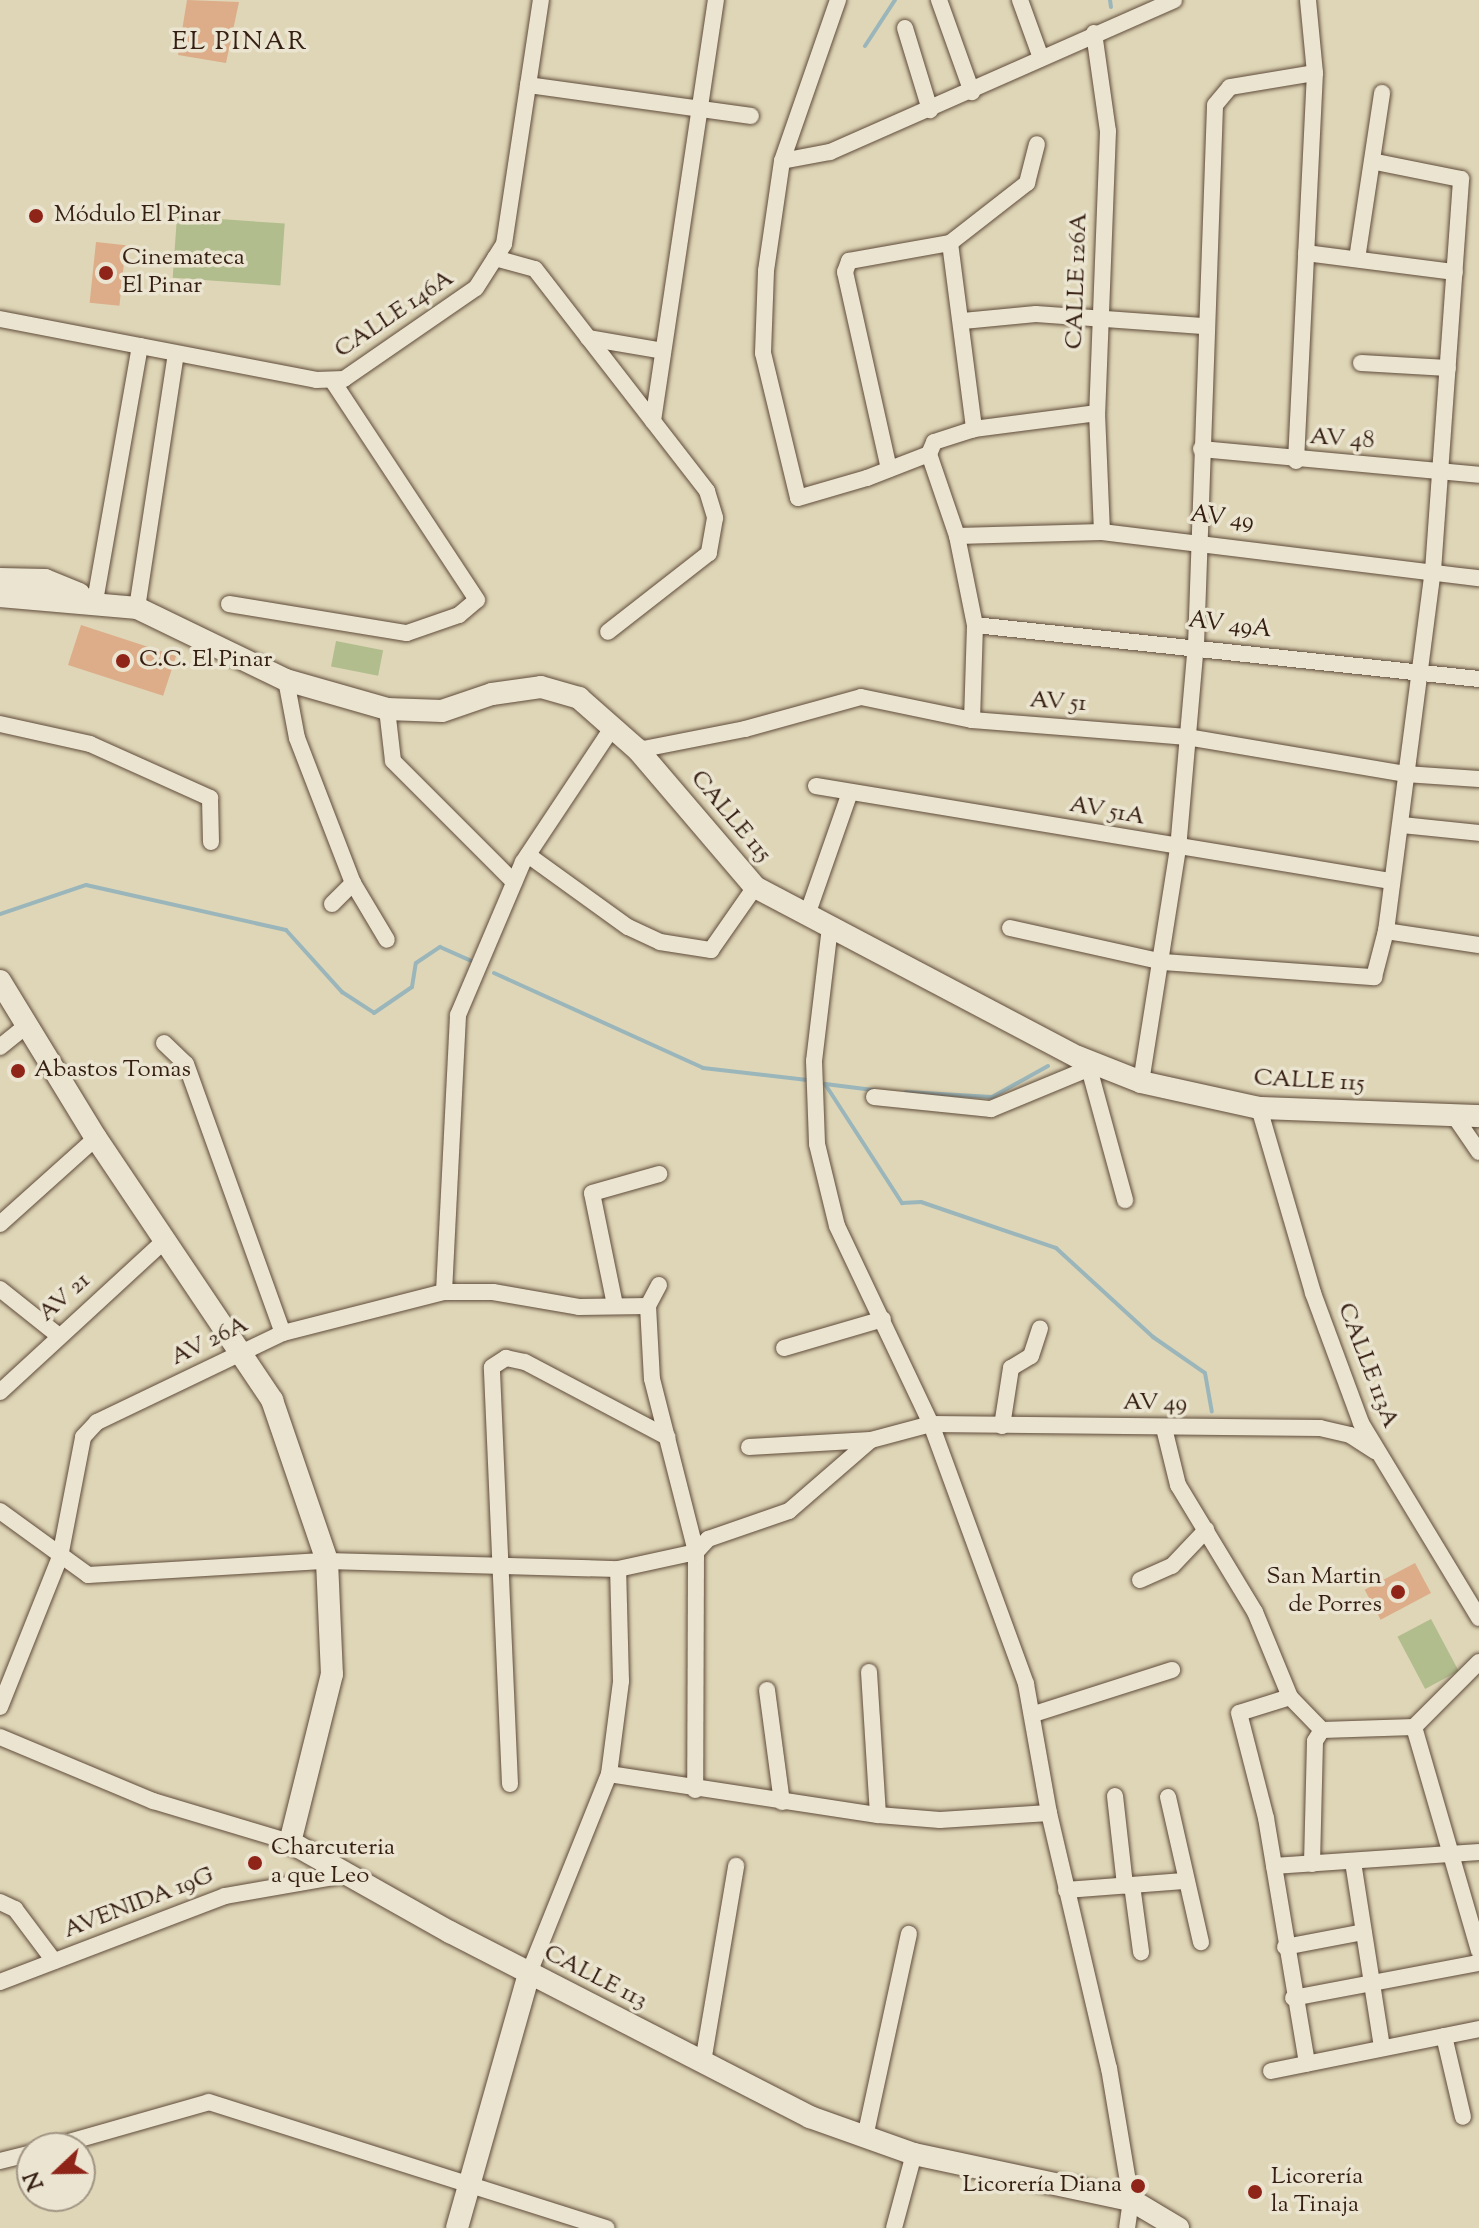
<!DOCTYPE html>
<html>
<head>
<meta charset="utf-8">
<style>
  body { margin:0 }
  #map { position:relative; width:1479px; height:2228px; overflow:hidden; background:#dfd6b7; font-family:"Sorts Mill Goudy",serif }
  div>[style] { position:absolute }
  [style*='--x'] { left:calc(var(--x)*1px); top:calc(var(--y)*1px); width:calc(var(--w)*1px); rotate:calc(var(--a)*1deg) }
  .green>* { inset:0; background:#b2bd8e; transform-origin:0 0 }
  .stream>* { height:4px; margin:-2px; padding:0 2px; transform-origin:2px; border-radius:2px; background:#9ab6bb }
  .building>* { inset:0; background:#dcad88; transform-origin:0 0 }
  .roads { filter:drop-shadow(0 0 2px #604c3b) drop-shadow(0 0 2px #604c3b) }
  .street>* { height:16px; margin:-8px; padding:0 8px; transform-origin:8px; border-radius:8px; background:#eae4d0 }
  .secondary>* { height:22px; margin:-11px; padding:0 11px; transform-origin:11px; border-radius:11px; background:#eae4d0 }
  .dots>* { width:22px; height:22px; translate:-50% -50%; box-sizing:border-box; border:4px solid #eae4d0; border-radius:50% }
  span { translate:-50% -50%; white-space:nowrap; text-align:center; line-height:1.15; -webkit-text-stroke:7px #eae4d0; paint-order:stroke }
  .poi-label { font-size:24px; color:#351e12 }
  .left { translate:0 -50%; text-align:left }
  .right { translate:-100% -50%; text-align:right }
  .street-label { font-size:24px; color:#351e12 }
  .neighbourhood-label { font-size:26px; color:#351e12; letter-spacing:2px }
  .north { position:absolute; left:16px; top:2132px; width:80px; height:80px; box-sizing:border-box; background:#eae4d0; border:2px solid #a29584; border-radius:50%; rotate:248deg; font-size:22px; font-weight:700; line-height:32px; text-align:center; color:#351e12 }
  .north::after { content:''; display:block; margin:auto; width:28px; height:36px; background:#8f2418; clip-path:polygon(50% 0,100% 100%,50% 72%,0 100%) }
</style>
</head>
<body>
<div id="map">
  <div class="green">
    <i style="left:177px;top:216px;width:108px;height:62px;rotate:4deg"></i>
    <i style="left:336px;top:641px;width:48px;height:26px;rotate:11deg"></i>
    <i style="left:1431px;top:1619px;width:59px;height:38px;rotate:62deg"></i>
  </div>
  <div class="stream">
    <i style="--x:1110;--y:0;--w:7;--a:82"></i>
    <i style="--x:865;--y:46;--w:55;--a:-56.9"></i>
    <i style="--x:0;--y:914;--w:91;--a:-18.6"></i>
    <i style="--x:86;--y:885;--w:205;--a:12.7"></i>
    <i style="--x:286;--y:930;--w:84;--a:47.9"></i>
    <i style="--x:342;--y:992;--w:38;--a:33"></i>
    <i style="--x:374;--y:1013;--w:46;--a:-34.4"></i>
    <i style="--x:412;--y:987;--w:24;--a:-81"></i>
    <i style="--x:416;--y:963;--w:29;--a:-34"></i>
    <i style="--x:440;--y:947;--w:36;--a:24"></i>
    <i style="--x:494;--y:973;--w:230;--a:24.4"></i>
    <i style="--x:703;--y:1068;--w:105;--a:6.6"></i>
    <i style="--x:873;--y:1090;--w:48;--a:-172.9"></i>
    <i style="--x:825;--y:1084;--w:142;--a:57.1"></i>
    <i style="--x:902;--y:1203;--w:19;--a:-3"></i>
    <i style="--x:921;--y:1202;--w:143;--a:18.8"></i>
    <i style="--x:1056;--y:1248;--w:132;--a:42.5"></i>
    <i style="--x:1153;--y:1337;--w:63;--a:34.7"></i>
    <i style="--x:1205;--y:1373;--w:39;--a:80"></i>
    <i style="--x:906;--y:1092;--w:86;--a:3.3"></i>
    <i style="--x:992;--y:1097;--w:64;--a:-29"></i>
  </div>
  <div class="building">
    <i style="clip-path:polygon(187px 0,239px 2px,226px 63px,178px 55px)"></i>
    <i style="left:96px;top:242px;width:30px;height:61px;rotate:6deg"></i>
    <i style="left:81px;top:625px;width:100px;height:42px;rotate:18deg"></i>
    <i style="left:1415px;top:1563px;width:34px;height:57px;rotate:62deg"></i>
  </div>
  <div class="roads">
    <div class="street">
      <i style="--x:838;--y:0;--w:170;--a:109.2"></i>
      <i style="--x:782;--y:161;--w:111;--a:98.3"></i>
      <i style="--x:766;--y:271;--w:82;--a:92.1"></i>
      <i style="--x:763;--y:353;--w:149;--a:76.4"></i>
      <i style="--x:798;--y:498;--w:72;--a:-16.2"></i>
      <i style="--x:867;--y:478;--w:66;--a:-21.2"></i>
      <i style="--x:929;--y:454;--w:13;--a:-67"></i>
      <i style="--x:934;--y:442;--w:42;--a:-18"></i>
      <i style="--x:974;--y:429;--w:124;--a:-7.4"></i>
      <i style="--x:939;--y:0;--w:98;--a:70.3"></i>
      <i style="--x:1020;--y:0;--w:62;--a:70.1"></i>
      <i style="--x:905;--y:28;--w:86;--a:73"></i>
      <i style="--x:1094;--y:33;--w:99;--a:81.9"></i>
      <i style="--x:1108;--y:131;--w:282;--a:92.2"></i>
      <i style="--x:1097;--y:413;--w:119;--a:87.6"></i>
      <i style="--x:528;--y:85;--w:225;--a:7.9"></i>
      <i style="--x:782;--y:161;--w:49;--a:-10.6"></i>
      <i style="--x:830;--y:152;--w:376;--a:-23.8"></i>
      <i style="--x:950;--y:243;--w:188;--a:82.6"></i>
      <i style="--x:1306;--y:253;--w:150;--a:7.3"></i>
      <i style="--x:495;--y:258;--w:41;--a:15.4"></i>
      <i style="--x:535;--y:269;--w:281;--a:52.2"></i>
      <i style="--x:707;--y:491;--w:28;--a:73"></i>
      <i style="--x:715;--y:518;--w:36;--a:100"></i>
      <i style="--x:709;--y:553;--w:128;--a:142"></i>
      <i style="--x:1357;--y:259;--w:168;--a:-81.4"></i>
      <i style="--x:0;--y:319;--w:322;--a:10.9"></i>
      <i style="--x:316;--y:380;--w:28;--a:-2"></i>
      <i style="--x:344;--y:379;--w:160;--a:-34.6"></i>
      <i style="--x:476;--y:288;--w:52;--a:-57.5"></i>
      <i style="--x:504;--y:244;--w:247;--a:-81.4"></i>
      <i style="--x:963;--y:321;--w:73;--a:-5.5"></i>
      <i style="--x:1036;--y:314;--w:167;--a:4.1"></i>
      <i style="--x:588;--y:338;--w:76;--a:9.8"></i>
      <i style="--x:1361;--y:363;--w:87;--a:3.3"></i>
      <i style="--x:653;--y:421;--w:426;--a:-81.5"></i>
      <i style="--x:1201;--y:449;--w:279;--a:5.3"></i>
      <i style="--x:929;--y:454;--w:87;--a:71.1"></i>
      <i style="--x:957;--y:536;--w:91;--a:78.6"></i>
      <i style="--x:975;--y:625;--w:95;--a:91.8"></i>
      <i style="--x:1296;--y:461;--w:388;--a:-87.2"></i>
      <i style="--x:1315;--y:73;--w:73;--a:-95.5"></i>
      <i style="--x:889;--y:469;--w:202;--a:-102.6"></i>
      <i style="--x:845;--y:272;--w:12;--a:-70"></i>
      <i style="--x:849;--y:261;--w:103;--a:-10.1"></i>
      <i style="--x:950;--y:243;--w:98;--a:-37.9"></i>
      <i style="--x:1027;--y:183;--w:40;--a:-75.6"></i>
      <i style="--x:957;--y:536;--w:145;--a:-1.6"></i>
      <i style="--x:1102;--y:532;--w:380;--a:7"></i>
      <i style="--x:95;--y:601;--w:259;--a:-80"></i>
      <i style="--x:229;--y:604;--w:180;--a:9.3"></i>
      <i style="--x:407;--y:633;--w:55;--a:-19.1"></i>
      <i style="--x:459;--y:615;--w:23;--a:-40"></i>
      <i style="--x:477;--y:600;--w:261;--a:-123.4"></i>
      <i style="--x:137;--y:608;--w:257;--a:-81.3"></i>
      <i style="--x:975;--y:625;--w:507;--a:6.12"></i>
      <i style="--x:286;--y:680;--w:59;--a:79.3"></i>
      <i style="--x:297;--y:738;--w:155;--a:68.9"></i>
      <i style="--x:353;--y:883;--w:66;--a:59.2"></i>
      <i style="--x:387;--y:709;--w:52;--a:83.4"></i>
      <i style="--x:393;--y:761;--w:171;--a:45"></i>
      <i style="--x:0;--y:724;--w:92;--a:12.5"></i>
      <i style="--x:90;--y:744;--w:132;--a:24.2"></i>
      <i style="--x:210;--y:798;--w:44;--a:88.7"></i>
      <i style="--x:638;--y:750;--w:109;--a:-11.1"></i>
      <i style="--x:745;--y:729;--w:120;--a:-15.4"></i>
      <i style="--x:861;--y:697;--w:113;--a:11.7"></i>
      <i style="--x:972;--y:720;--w:216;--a:4.5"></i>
      <i style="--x:1187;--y:737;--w:221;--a:9.6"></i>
      <i style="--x:1405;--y:774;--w:74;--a:3.9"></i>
      <i style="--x:816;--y:786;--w:583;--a:9.38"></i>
      <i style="--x:1402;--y:825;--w:77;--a:5.9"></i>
      <i style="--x:528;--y:855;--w:123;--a:35.8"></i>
      <i style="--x:628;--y:927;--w:35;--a:25"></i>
      <i style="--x:660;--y:942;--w:52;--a:8.9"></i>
      <i style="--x:711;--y:950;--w:77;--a:-55.1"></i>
      <i style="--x:332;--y:904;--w:30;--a:-45"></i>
      <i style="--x:807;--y:915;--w:130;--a:-70.7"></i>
      <i style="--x:830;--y:927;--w:135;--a:96.8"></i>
      <i style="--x:814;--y:1061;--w:83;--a:87.9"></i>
      <i style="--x:817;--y:1144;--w:84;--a:76.3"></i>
      <i style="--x:837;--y:1226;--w:219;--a:64.6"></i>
      <i style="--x:931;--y:1424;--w:277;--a:69.9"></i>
      <i style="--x:1026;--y:1684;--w:131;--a:79.9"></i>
      <i style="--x:1049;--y:1813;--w:262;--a:76.8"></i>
      <i style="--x:1109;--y:2068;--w:134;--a:80.5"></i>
      <i style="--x:1131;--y:2200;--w:28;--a:98"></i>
      <i style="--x:1010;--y:928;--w:157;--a:12.5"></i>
      <i style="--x:1163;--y:962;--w:212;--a:4.1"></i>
      <i style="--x:1374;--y:977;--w:48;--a:-75.4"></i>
      <i style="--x:1386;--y:931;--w:363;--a:-82.6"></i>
      <i style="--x:1433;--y:571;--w:393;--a:-85.9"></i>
      <i style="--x:1461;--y:179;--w:87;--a:-168.7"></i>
      <i style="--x:1386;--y:931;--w:94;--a:8.6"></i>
      <i style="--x:164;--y:1043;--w:30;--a:44"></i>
      <i style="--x:186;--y:1064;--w:286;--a:70.2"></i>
      <i style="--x:0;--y:1047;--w:33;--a:-39"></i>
      <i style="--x:1089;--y:1068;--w:137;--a:74.7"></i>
      <i style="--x:1141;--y:1082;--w:236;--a:-81"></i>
      <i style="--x:1178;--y:849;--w:205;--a:-85"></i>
      <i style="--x:1196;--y:645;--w:540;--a:-87.98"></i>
      <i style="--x:1215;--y:105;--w:23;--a:-50"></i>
      <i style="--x:1230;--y:87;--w:86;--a:-9.4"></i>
      <i style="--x:874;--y:1097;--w:118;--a:5.9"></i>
      <i style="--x:991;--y:1109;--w:115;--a:-22.5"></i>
      <i style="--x:1259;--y:1108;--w:193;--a:73.7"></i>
      <i style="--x:1313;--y:1293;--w:139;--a:69.7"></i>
      <i style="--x:1361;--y:1423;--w:228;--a:58.8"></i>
      <i style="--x:1453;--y:1114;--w:46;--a:55.6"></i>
      <i style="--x:0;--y:1224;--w:129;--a:-41.9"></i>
      <i style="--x:659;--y:1285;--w:24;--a:118"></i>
      <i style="--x:648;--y:1306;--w:73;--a:86.9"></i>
      <i style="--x:652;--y:1379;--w:179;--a:75.7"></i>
      <i style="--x:696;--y:1552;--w:238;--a:90.2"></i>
      <i style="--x:0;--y:1289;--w:75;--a:38.5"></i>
      <i style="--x:444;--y:1292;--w:277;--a:-87.1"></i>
      <i style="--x:458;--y:1015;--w:166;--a:-67"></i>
      <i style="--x:523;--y:862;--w:161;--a:-56.4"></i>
      <i style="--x:615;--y:1305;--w:114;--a:-101.6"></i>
      <i style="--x:592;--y:1193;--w:70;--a:-15.8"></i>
      <i style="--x:784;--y:1348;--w:103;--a:-16.3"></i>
      <i style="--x:0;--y:1392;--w:222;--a:-42.6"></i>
      <i style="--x:1002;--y:1426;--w:59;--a:-81.2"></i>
      <i style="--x:1011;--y:1368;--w:23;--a:-31"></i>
      <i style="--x:1031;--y:1356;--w:29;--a:-72"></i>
      <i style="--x:1164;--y:1428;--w:59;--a:76.2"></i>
      <i style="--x:1178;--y:1485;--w:149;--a:58.8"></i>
      <i style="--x:1255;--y:1612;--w:92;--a:67.6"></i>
      <i style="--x:1290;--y:1697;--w:46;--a:45.9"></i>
      <i style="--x:1322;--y:1730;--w:92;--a:-1.9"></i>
      <i style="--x:1414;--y:1727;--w:92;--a:-45"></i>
      <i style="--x:749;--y:1447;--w:122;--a:-3.3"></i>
      <i style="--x:0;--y:1511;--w:109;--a:36"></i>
      <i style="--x:88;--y:1575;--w:239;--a:-3.4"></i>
      <i style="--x:327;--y:1561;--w:291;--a:1.6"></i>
      <i style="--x:618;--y:1569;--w:80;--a:-12.3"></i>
      <i style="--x:696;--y:1552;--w:18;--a:-47"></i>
      <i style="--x:708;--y:1539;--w:86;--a:-19.1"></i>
      <i style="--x:789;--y:1511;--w:108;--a:-40.9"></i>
      <i style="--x:871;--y:1440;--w:62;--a:-14.9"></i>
      <i style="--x:931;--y:1424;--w:389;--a:0.6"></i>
      <i style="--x:1320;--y:1428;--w:31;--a:13"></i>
      <i style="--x:1350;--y:1435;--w:30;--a:33"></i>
      <i style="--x:1140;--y:1580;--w:35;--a:-24"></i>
      <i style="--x:1172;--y:1566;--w:50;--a:-46.6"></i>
      <i style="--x:869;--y:1672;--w:143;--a:86.4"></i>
      <i style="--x:767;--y:1690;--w:113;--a:82.4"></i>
      <i style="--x:1290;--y:1697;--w:53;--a:162.6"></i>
      <i style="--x:1239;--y:1713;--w:108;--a:75.6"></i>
      <i style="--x:1266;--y:1818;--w:249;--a:80.5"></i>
      <i style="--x:0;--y:1707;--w:162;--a:-68.2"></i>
      <i style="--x:60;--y:1557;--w:122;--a:-79.1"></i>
      <i style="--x:83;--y:1437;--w:21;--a:-47"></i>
      <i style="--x:97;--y:1422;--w:206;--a:-25.6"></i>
      <i style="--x:283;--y:1333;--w:166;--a:-14.3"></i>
      <i style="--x:444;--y:1292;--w:49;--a:0"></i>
      <i style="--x:493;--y:1292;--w:87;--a:9.9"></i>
      <i style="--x:579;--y:1307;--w:69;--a:-0.8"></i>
      <i style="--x:1034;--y:1714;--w:145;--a:-17.7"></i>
      <i style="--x:1414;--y:1727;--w:233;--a:73.8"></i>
      <i style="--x:0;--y:1737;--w:166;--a:22.7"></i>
      <i style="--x:153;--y:1801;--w:143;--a:16.7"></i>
      <i style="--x:609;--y:1774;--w:272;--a:8.7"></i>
      <i style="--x:878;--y:1815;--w:62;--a:4.6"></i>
      <i style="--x:940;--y:1820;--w:109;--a:-3.7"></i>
      <i style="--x:510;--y:1784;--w:417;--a:-92.5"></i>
      <i style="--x:492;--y:1367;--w:17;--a:-33"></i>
      <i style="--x:506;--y:1358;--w:19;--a:12"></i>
      <i style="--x:525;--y:1362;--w:161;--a:27.8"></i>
      <i style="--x:1115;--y:1796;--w:90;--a:83.6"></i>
      <i style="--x:1168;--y:1797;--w:149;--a:77.2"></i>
      <i style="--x:1353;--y:1862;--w:188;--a:81.1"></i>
      <i style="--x:1312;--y:1864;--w:123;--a:-88.6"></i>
      <i style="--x:1315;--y:1741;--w:13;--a:-58"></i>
      <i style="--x:1274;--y:1866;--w:205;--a:-3.9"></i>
      <i style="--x:1132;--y:1885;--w:68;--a:82.3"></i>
      <i style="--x:1066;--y:1890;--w:118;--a:-4.4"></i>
      <i style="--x:0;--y:1902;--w:17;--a:25"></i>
      <i style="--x:15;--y:1909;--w:65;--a:53.1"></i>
      <i style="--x:1285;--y:1947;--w:80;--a:-10.8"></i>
      <i style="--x:529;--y:1973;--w:214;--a:-68.1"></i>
      <i style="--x:609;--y:1774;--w:94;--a:-82.6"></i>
      <i style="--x:621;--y:1681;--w:112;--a:-91.5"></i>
      <i style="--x:0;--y:1982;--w:241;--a:-20.9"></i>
      <i style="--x:225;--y:1896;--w:122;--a:-9.9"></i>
      <i style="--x:1293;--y:1998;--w:189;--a:-10.7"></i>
      <i style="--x:1444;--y:2036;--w:83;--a:76.8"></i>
      <i style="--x:703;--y:2062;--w:199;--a:-80.4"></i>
      <i style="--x:1271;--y:2071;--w:212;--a:-11.4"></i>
      <i style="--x:865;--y:2137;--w:208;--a:-77.8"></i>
      <i style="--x:48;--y:2148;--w:167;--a:-15.9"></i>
      <i style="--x:209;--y:2102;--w:417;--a:17.6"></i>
      <i style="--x:0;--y:2161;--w:33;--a:-14"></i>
      <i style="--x:894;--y:2228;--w:77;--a:-74.9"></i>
    </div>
    <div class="secondary">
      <i style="--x:0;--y:579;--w:45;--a:1.3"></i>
      <i style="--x:45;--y:580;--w:37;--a:22"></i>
      <i style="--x:0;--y:596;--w:138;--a:5"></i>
      <i style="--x:137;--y:608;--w:165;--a:25.8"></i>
      <i style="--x:286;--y:680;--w:105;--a:16"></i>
      <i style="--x:387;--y:709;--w:55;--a:2.1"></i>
      <i style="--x:442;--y:711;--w:53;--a:-18.8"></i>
      <i style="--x:492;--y:694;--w:49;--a:-8.1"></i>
      <i style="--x:541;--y:687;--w:40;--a:16"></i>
      <i style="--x:579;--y:698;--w:79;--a:41.4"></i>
      <i style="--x:638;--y:750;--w:180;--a:49.5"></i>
      <i style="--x:755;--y:887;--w:365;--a:27.8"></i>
      <i style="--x:1078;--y:1057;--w:68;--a:21.6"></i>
      <i style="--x:1141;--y:1082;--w:121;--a:12.4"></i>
      <i style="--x:1259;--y:1108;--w:220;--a:2.1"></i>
      <i style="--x:0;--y:981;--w:184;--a:58.6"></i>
      <i style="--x:96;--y:1138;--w:316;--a:56.1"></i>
      <i style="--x:272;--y:1400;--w:170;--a:71.1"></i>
      <i style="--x:327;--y:1561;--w:113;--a:87.5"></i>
      <i style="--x:332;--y:1674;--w:173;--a:104"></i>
      <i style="--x:290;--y:1842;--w:184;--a:29.4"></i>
      <i style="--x:450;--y:1932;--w:405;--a:27.2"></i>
      <i style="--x:810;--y:2117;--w:110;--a:19.6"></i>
      <i style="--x:914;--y:2154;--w:222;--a:12"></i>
      <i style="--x:1131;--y:2200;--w:55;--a:30.8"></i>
      <i style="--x:457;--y:2228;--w:265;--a:-74.2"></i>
    </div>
  </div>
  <div class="dots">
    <i style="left:36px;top:216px;background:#8f2418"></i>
    <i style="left:106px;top:273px;background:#8f2418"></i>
    <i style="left:123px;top:661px;background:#8f2418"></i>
    <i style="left:18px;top:1071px;background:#8f2418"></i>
    <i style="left:1398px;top:1592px;background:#8f2418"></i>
    <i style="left:255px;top:1863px;background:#8f2418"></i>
    <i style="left:1138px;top:2186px;background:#8f2418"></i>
    <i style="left:1255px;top:2192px;background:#8f2418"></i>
  </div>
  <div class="poi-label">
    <span class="left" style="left:54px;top:216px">Módulo El Pinar</span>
    <span class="left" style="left:122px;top:273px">Cinemateca<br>El Pinar</span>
    <span class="left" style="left:139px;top:661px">C.C. El Pinar</span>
    <span class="left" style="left:34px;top:1071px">Abastos Tomas</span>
    <span class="right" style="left:1382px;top:1592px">San Martin<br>de Porres</span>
    <span class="left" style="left:271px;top:1863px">Charcuteria<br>a que Leo</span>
    <span class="left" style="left:1271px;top:2192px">Licorería<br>la Tinaja</span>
    <span class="right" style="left:1122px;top:2186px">Licorería Diana</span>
  </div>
  <div class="street-label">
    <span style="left:1078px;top:281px;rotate:-88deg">CALLE 126A</span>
    <span style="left:395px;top:315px;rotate:-34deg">CALLE 146A</span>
    <span style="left:1342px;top:440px;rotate:4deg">AV 48</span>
    <span style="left:1222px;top:519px;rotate:7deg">AV 49</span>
    <span style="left:1230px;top:626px;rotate:7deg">AV 49A</span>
    <span style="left:1058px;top:703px;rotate:4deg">AV 51</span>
    <span style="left:1107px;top:812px;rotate:10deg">AV 51A</span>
    <span style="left:730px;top:817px;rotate:50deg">CALLE 115</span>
    <span style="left:1309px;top:1082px;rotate:3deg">CALLE 115</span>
    <span style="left:65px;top:1298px;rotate:-42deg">AV 21</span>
    <span style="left:210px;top:1342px;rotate:-26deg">AV 26A</span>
    <span style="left:1367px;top:1366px;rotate:69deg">CALLE 113A</span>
    <span style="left:1155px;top:1404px;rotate:1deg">AV 49</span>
    <span style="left:139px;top:1904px;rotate:-21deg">AVENIDA 19G</span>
    <span style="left:595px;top:1978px;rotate:27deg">CALLE 113</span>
  </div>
  <div class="neighbourhood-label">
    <span style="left:240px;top:43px">EL PINAR</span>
  </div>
  <div class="north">N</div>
</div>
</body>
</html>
